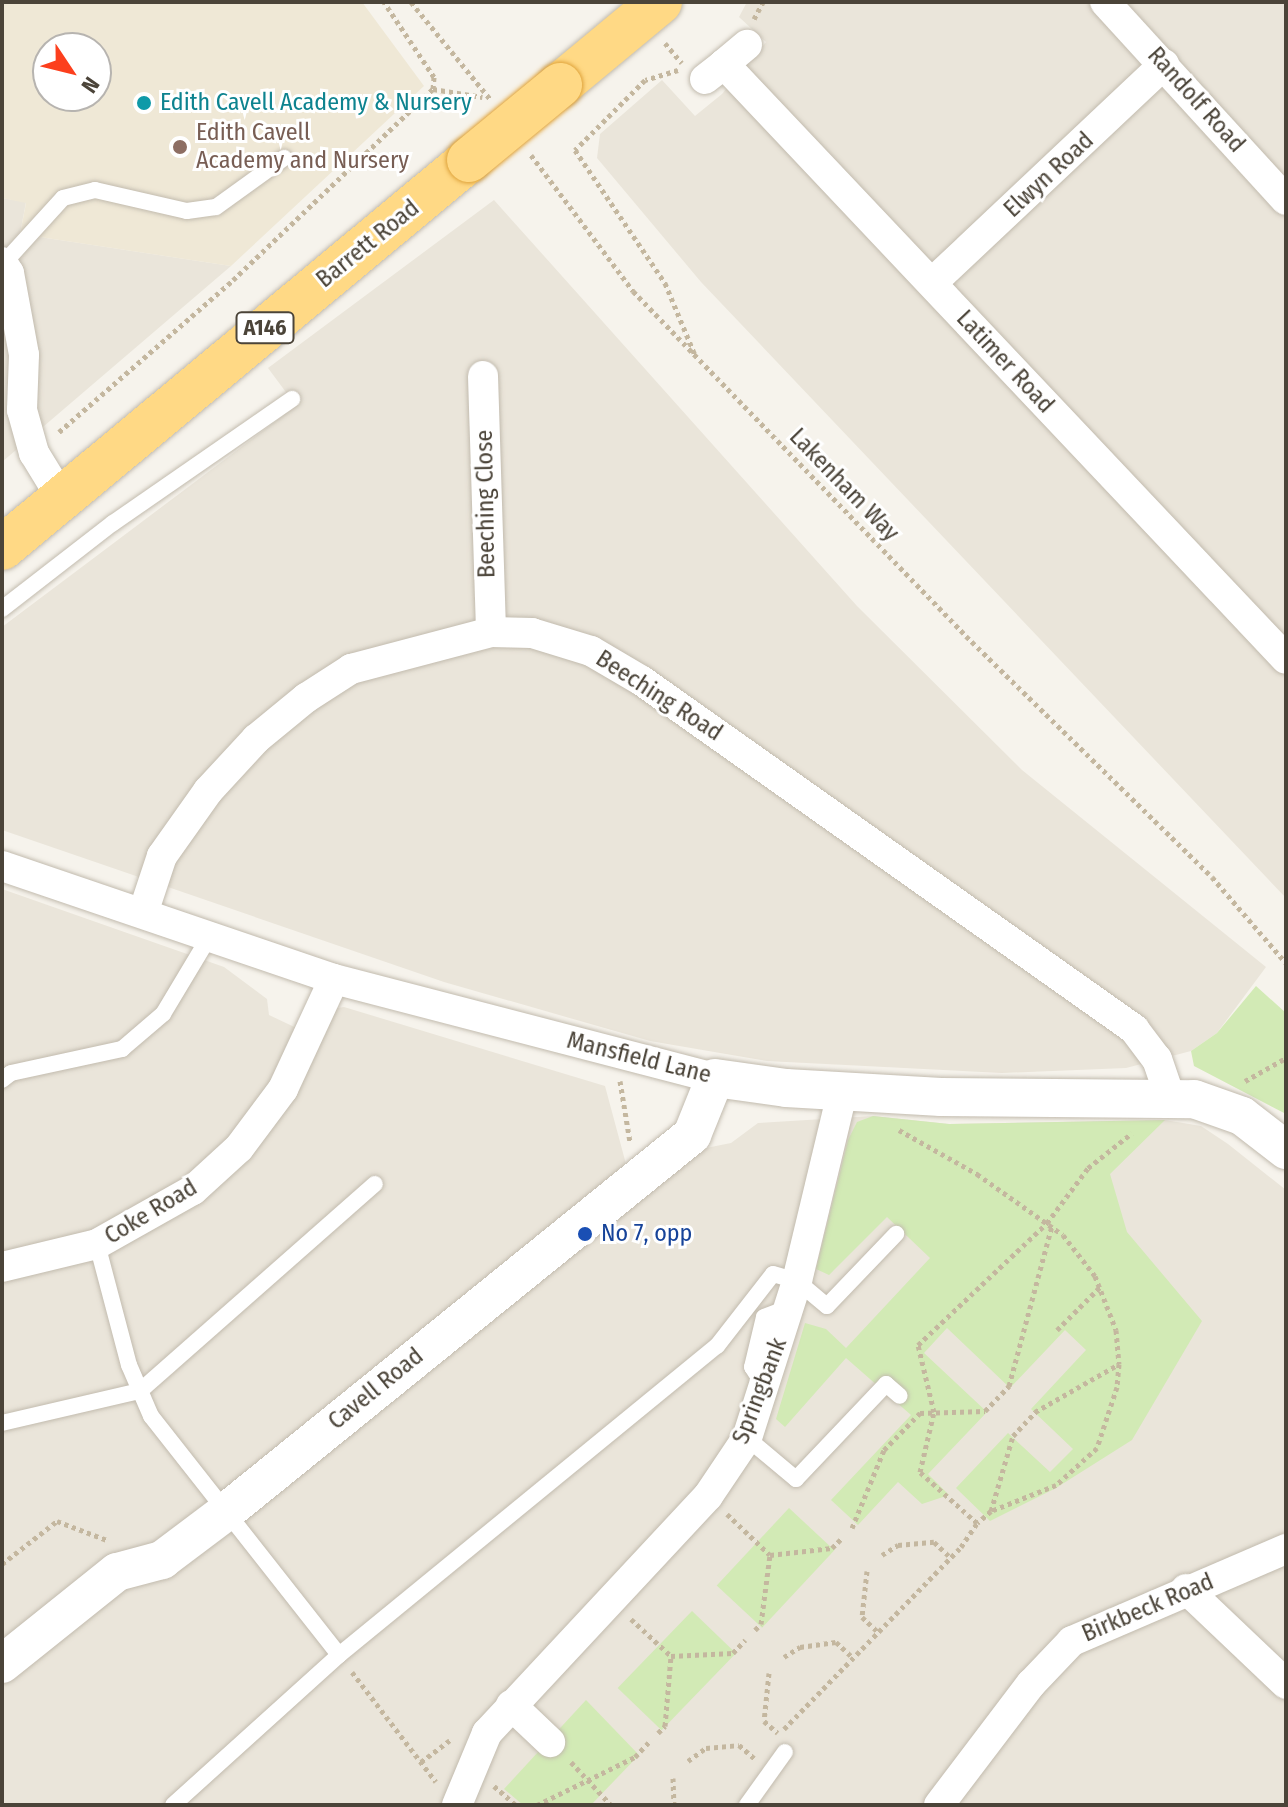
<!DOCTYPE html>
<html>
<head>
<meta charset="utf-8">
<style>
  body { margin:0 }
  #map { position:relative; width:1288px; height:1807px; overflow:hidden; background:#f6f3ec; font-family:"Fira Sans Condensed",sans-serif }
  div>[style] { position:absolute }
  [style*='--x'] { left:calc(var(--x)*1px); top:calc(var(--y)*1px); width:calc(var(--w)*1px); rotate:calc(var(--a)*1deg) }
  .residential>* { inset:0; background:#eae5da }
  .education>* { inset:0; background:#efe8d6 }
  .green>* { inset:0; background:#d2eab5; transform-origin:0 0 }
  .path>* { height:5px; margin-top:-2.5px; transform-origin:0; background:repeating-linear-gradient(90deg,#c4b79f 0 4px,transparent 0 8px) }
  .roads { filter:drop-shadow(0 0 2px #c2bbae) drop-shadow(0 0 2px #c2bbae) }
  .service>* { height:16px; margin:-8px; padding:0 8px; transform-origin:8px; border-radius:8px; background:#fff }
  .minor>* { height:30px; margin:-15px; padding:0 15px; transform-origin:15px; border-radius:15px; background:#fff }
  .tertiary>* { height:38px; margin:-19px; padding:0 19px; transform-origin:19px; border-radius:19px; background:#fff }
  .trunk>* { height:44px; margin:-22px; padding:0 22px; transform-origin:22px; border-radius:22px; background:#ffd985 }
  .bridges { filter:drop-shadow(0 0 2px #e0a43c) drop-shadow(0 0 2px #e0a43c) }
  .trunk-bridge>* { height:44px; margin:-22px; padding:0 22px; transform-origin:22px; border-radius:22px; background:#ffd985 }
  .dots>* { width:22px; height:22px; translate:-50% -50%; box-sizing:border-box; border:4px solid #fff; border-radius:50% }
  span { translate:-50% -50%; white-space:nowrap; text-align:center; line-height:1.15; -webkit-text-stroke:6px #fff; paint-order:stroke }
  .shield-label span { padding:2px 6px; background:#fff; border:2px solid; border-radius:6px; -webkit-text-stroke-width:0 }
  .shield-label { font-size:22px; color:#4b4439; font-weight:700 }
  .street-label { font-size:24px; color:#4b4439 }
  .culture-label { font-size:24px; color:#0d838f }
  .left { translate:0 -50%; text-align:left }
  .education-label { font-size:24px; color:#785e54 }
  .transit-label { font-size:24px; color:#164399 }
  .frame { position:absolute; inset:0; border:4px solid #4b4439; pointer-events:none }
  .north { position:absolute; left:32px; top:32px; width:80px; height:80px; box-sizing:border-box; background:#fff; border:2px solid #b7b4b0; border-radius:50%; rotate:125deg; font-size:22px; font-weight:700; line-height:32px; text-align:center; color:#4b4439 }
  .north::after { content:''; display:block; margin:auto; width:28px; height:36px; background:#fc3f1d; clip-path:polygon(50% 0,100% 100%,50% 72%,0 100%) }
</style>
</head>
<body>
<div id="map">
  <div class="residential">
    <i style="clip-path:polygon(747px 2px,1286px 2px,1286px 898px,701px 282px,597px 158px,600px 134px,662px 80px,695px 116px,722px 94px,766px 42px,739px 17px)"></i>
    <i style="clip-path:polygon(2px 198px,26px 202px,20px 234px,231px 266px,2px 462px)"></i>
    <i style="clip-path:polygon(494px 200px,857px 606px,1022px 770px,1266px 967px,1217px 1033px,1191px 1051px,1126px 1068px,1002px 1073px,767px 1061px,650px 1041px,444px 982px,2px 830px,2px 627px,284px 415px,291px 399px,268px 368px)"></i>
    <i style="clip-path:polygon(2px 889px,224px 967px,267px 999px,269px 1015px,305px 1032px,325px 1010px,344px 1007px,605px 1086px,626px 1164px,731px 1143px,758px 1123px,873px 1116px,949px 1124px,1165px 1120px,1201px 1126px,1228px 1144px,1286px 1190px,1286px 1805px,2px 1805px)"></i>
  </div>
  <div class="education">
    <i style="clip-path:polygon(evenodd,2px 2px,362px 2px,424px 86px,231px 266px,20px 234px,26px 203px,2px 198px,2px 2px,48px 48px,96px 48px,96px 96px,48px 96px,48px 48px)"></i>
  </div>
  <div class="green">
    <i style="clip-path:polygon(1256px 986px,1286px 1013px,1286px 1114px,1194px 1066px,1191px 1051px,1217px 1033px)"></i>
    <i style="clip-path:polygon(873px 1116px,949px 1124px,1165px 1120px,1110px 1174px,1127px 1232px,1202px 1321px,1132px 1440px,1056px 1488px,990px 1521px,956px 1488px,1008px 1433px,1050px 1472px,1073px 1449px,1031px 1409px,1086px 1350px,1065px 1330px,1010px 1388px,947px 1328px,924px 1353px,987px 1412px,928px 1474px,949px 1495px,922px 1504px,898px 1482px,858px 1525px,831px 1500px,911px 1415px,846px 1358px,785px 1427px,776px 1419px,805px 1323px,826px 1329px,846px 1348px,930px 1258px,887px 1217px,829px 1275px,816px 1269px,848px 1140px,857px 1122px)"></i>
    <i style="left:789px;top:1508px;width:62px;height:106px;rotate:43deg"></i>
    <i style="left:692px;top:1611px;width:61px;height:107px;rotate:44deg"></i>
    <i style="clip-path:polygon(586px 1700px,639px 1755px,591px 1805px,523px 1805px,504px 1789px)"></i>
  </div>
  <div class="path">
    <i style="--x:411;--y:2;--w:125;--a:50.8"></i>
    <i style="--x:754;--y:19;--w:19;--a:-62"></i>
    <i style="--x:665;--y:43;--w:26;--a:50"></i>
    <i style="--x:678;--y:70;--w:34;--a:163"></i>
    <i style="--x:645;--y:80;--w:99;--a:135"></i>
    <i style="--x:575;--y:150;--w:161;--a:55.9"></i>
    <i style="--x:665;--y:283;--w:78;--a:67.4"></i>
    <i style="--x:433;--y:89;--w:50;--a:9.3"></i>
    <i style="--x:531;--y:155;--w:170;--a:53.1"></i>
    <i style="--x:633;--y:291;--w:479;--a:46"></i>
    <i style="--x:966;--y:636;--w:344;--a:44.4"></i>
    <i style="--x:1212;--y:877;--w:113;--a:49.3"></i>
    <i style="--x:59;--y:432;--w:231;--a:-41.1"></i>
    <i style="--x:233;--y:280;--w:277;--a:-43.7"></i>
    <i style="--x:433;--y:89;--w:12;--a:-85"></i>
    <i style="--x:434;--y:77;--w:90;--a:-123.7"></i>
    <i style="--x:620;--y:1081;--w:62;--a:80.7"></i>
    <i style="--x:1245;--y:1081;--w:47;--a:-29.3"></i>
    <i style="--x:899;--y:1130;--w:90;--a:29.4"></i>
    <i style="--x:977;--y:1174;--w:105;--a:35.3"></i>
    <i style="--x:1063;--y:1235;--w:52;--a:52"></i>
    <i style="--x:1095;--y:1276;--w:58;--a:68.7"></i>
    <i style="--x:1116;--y:1330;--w:34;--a:85"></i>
    <i style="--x:1119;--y:1364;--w:23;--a:95"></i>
    <i style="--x:1117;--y:1387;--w:64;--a:108.2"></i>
    <i style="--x:1097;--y:1448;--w:55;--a:137.9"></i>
    <i style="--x:1056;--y:1485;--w:70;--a:158.2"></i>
    <i style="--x:991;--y:1511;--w:78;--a:-73.7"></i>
    <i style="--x:1013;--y:1436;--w:33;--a:-47"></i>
    <i style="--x:1035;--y:1412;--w:97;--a:-29.7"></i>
    <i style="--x:1057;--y:1330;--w:61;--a:-45"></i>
    <i style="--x:991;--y:1511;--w:18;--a:139"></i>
    <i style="--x:977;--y:1523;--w:76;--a:-138.2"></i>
    <i style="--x:920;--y:1472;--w:62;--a:-76.9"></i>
    <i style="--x:934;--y:1412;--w:69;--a:-103.4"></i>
    <i style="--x:918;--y:1345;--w:178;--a:-43.4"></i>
    <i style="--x:1047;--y:1223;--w:69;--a:-53.3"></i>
    <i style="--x:1088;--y:1168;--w:56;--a:-38.5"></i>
    <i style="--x:727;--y:1514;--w:59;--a:43.6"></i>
    <i style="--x:852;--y:1528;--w:84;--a:-67.7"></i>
    <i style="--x:884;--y:1450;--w:52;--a:-45.8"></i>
    <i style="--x:920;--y:1413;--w:65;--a:-1.8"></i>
    <i style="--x:985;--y:1411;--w:35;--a:-46"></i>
    <i style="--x:1009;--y:1386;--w:166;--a:-75"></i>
    <i style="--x:882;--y:1555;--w:19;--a:-32"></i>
    <i style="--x:898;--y:1545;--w:36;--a:-5"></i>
    <i style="--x:934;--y:1542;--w:22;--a:43"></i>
    <i style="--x:2;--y:1564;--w:70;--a:-38"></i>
    <i style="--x:57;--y:1521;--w:53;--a:20.8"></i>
    <i style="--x:867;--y:1571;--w:46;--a:96.2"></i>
    <i style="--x:862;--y:1617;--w:22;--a:43"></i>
    <i style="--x:631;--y:1619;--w:54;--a:42.8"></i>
    <i style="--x:755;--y:1630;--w:8;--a:-45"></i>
    <i style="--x:761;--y:1624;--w:70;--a:-82.6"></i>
    <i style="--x:770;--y:1555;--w:62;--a:-6.4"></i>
    <i style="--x:832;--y:1548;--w:16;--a:-45"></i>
    <i style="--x:784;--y:1657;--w:19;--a:-32"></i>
    <i style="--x:800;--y:1647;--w:36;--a:-8"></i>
    <i style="--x:836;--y:1642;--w:23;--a:43"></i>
    <i style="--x:352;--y:1672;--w:138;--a:52.6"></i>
    <i style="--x:769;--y:1673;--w:48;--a:95.9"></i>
    <i style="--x:764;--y:1721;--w:18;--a:41"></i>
    <i style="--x:784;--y:1729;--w:254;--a:-45.8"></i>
    <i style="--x:961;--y:1547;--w:29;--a:-56"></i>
    <i style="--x:658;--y:1733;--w:10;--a:-45"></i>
    <i style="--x:665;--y:1726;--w:70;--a:-85.1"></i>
    <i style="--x:671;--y:1656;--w:62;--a:-2.8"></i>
    <i style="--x:733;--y:1653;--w:18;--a:-47"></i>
    <i style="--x:688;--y:1761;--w:22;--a:-36"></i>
    <i style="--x:706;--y:1748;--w:33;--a:-5"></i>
    <i style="--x:739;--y:1745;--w:20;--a:41"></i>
    <i style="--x:421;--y:1762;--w:36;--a:-37"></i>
    <i style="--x:571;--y:1762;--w:59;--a:47.1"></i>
    <i style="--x:673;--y:1778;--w:27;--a:88"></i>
    <i style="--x:494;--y:1786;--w:29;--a:41"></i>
    <i style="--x:537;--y:1805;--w:109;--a:-26.1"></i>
    <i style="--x:635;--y:1757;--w:21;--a:-47"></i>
  </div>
  <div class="roads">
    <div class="service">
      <i style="--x:3;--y:264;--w:89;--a:-47.7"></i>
      <i style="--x:63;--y:198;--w:33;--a:-14"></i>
      <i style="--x:95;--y:190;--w:94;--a:12.9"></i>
      <i style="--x:187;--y:211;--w:29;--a:-8"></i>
      <i style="--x:216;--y:207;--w:84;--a:-35.8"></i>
      <i style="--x:2;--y:609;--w:140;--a:-37.8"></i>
      <i style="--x:113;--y:523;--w:218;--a:-34.7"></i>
      <i style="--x:2;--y:1080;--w:11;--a:-38"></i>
      <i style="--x:11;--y:1073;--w:114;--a:-12.2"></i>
      <i style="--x:122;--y:1049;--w:54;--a:-40.5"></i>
      <i style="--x:163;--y:1014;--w:90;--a:-59.1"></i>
      <i style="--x:97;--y:1244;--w:125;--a:75.2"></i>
      <i style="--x:129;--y:1365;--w:56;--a:66.7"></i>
      <i style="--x:151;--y:1416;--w:304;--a:51.8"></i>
      <i style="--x:765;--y:1387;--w:24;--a:-123"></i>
      <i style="--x:752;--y:1367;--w:51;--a:-76.5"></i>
      <i style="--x:764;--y:1317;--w:26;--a:-21"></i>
      <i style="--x:2;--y:1423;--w:142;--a:-13.1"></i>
      <i style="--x:140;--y:1391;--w:313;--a:-41.4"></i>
      <i style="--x:747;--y:1438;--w:64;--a:39.9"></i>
      <i style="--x:796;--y:1479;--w:131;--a:-46.5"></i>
      <i style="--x:886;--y:1384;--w:18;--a:41"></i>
      <i style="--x:173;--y:1805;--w:224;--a:-42.1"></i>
      <i style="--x:339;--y:1655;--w:488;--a:-39.3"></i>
      <i style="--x:717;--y:1346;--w:91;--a:-52.1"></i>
      <i style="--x:773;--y:1274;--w:25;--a:16"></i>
      <i style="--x:797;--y:1281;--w:39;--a:40"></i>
      <i style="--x:827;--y:1306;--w:100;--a:-46.2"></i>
      <i style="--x:747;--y:1805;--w:65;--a:-54.4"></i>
    </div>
    <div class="minor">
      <i style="--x:1105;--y:2;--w:268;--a:47.6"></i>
      <i style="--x:724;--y:64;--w:30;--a:-40"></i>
      <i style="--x:705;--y:79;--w:24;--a:-38"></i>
      <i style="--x:724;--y:64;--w:818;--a:46.63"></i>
      <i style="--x:2;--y:262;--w:13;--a:58"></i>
      <i style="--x:9;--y:273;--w:83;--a:79.6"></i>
      <i style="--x:24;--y:355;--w:55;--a:92.1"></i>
      <i style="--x:22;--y:410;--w:45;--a:74.4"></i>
      <i style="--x:34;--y:453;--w:52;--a:58.5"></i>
      <i style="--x:932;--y:283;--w:319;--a:-43.3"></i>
      <i style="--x:483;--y:376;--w:256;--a:88.2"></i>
      <i style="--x:2;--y:866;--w:351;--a:18.8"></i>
      <i style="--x:334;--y:979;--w:394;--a:14.6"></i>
      <i style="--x:143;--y:913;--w:60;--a:-71.6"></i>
      <i style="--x:162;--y:856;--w:80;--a:-54.7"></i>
      <i style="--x:208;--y:791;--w:71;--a:-47.3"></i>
      <i style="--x:256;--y:739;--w:65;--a:-39.4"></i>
      <i style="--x:306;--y:698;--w:54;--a:-32.8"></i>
      <i style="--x:351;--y:669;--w:145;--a:-14.8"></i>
      <i style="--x:491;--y:632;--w:41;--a:1.4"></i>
      <i style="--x:532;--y:633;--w:62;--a:17"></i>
      <i style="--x:591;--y:651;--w:59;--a:30.5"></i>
      <i style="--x:642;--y:681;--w:603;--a:35.27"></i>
      <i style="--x:1134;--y:1029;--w:38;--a:53"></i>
      <i style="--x:1157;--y:1059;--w:40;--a:71.1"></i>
      <i style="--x:2;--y:1267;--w:98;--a:-13.6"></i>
      <i style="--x:97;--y:1244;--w:110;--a:-29.4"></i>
      <i style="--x:193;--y:1190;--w:62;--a:-42.4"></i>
      <i style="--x:239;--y:1148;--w:74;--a:-53.3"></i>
      <i style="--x:283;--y:1089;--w:121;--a:-65.1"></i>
      <i style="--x:1186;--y:1589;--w:138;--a:43.5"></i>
      <i style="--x:511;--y:1705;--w:54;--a:43.5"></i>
      <i style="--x:457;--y:1805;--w:78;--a:-67.4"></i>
      <i style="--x:487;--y:1733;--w:324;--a:-47"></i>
      <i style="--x:708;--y:1496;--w:70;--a:-56.1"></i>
      <i style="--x:747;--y:1438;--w:165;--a:-72.3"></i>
      <i style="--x:797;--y:1281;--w:193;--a:-76.5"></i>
      <i style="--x:939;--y:1805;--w:152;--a:-52.8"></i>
      <i style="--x:1031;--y:1684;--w:59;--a:-46.4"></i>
      <i style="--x:1072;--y:1641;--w:233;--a:-23.3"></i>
    </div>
    <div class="tertiary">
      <i style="--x:2;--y:1664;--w:147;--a:-38.7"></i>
      <i style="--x:117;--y:1572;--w:47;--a:-14.9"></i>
      <i style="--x:162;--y:1560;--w:81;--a:-37"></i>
      <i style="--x:227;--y:1511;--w:598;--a:-38.96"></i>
      <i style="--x:692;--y:1135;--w:61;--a:-68"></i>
      <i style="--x:715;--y:1078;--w:72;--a:8"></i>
      <i style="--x:786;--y:1088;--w:155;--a:3.3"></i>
      <i style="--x:941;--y:1097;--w:253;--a:0.5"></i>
      <i style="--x:1194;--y:1099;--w:51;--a:19.5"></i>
      <i style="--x:1242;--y:1116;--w:56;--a:37.7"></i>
    </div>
    <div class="trunk">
      <i style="--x:560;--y:85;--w:130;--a:-39.7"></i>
      <i style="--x:2;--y:548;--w:607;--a:-39.72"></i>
    </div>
  </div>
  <div class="bridges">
    <div class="trunk-bridge">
      <i style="--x:469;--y:160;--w:118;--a:-39.5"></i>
    </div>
  </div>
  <div class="dots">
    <i style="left:144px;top:103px;background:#0f9aa8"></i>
    <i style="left:180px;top:147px;background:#8d6e63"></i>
    <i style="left:585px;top:1234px;background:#1a4fb4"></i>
  </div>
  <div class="shield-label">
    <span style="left:265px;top:328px">A146</span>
  </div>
  <div class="street-label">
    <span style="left:1196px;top:100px;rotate:48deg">Randolf Road</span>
    <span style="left:1049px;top:175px;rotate:-43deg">Elwyn Road</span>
    <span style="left:368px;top:244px;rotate:-39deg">Barrett Road</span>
    <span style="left:1005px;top:362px;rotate:47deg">Latimer Road</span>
    <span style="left:844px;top:485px;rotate:46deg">Lakenham Way</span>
    <span style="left:486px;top:504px;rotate:-91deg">Beeching Close</span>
    <span style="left:659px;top:696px;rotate:33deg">Beeching Road</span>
    <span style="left:639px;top:1058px;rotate:14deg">Mansfield Lane</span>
    <span style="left:151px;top:1212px;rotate:-31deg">Coke Road</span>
    <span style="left:376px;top:1389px;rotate:-39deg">Cavell Road</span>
    <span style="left:760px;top:1391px;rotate:-69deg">Springbank</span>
    <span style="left:1148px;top:1608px;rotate:-23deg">Birkbeck Road</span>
  </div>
  <div class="culture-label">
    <span class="left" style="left:160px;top:103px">Edith Cavell Academy &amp; Nursery</span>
  </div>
  <div class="education-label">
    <span class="left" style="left:196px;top:147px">Edith Cavell<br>Academy and Nursery</span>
  </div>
  <div class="transit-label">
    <span class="left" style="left:601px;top:1234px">No 7, opp</span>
  </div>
  <div class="frame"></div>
  <div class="north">N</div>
</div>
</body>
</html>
